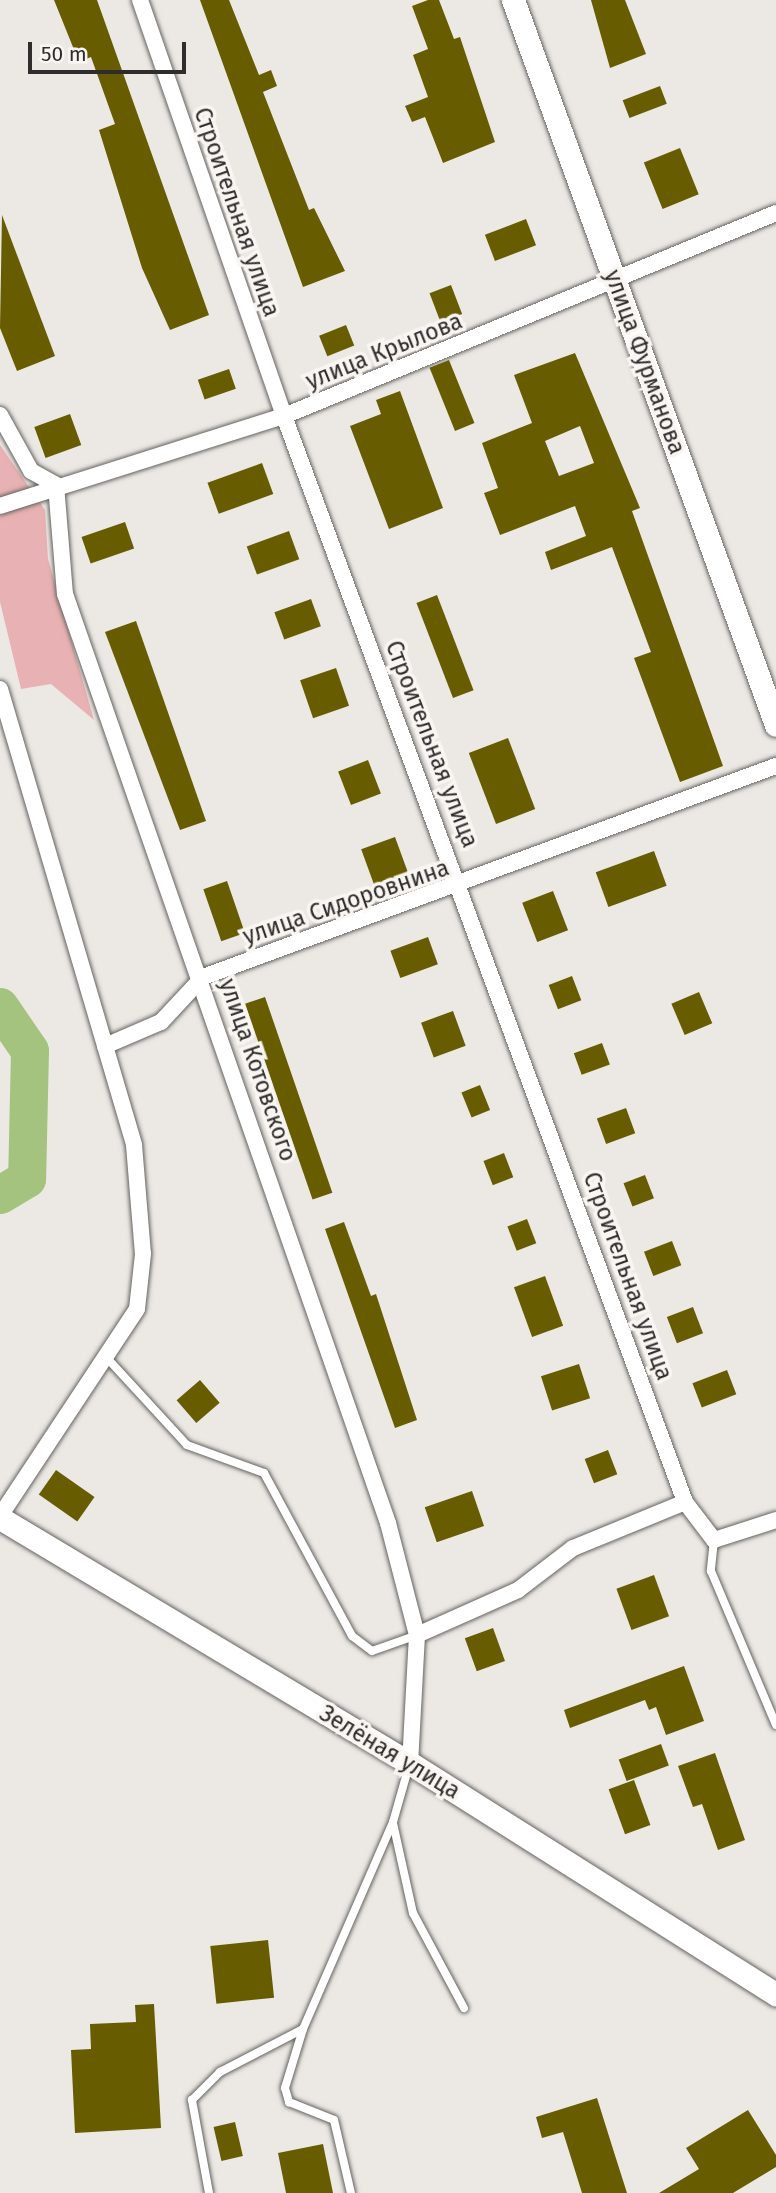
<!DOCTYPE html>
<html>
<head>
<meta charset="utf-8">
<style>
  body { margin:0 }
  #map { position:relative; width:776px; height:2193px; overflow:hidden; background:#ece9e5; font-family:"Fira Sans",sans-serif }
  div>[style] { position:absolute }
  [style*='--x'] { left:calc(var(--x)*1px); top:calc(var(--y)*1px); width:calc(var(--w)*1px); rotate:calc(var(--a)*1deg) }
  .green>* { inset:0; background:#e8b2b4 }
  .river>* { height:38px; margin:-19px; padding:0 19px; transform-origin:19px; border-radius:19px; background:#a4c37e }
  .building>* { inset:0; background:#685c00; transform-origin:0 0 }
  .roads { filter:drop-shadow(0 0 2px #65635f) drop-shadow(0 0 2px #65635f) }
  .lane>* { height:8px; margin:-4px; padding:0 4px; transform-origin:4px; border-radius:4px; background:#fff }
  .street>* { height:16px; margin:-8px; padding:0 8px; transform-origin:8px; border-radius:8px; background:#fff }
  .secondary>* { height:23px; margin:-11.5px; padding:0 11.5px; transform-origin:11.5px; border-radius:11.5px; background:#fff }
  span { translate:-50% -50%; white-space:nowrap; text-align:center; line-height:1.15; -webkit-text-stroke:7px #f9f6f2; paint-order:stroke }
  .street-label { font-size:23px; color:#2e2d2c }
  .scale { position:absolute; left:28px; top:42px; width:158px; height:32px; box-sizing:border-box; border:4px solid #2e2d2c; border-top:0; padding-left:9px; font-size:21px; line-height:24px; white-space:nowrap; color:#2e2d2c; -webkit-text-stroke:5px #f9f6f2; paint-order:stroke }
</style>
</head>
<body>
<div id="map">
  <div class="green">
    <i style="clip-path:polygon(0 445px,45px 510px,48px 559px,94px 720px,51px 684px,21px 689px,0 602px)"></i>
  </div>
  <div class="river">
    <i style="--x:0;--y:1007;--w:53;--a:55.7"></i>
    <i style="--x:30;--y:1051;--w:128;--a:91.3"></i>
    <i style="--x:27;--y:1179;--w:31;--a:149"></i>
  </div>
  <div class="building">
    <i style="clip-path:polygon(54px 0,97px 0,209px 315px,170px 330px,142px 268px,99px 130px,115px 124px,91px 57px,79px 62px)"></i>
    <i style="clip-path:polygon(200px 0,229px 0,259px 75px,271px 70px,277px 86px,263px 92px,309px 210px,314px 208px,345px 271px,303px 287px)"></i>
    <i style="clip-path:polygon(428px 0,439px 0,454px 39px,460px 37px,495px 142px,443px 163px,425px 117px,412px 122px,405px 106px,428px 97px,413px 55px,428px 49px,412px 6px)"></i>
    <i style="clip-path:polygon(591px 0,625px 0,646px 54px,610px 68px)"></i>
    <i style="left:660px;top:86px;width:19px;height:40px;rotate:69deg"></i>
    <i style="left:680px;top:148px;width:50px;height:39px;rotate:68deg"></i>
    <i style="clip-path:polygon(2px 215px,55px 356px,17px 371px,0 328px)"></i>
    <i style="left:526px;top:219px;width:28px;height:44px;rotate:69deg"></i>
    <i style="left:451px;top:285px;width:31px;height:23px;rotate:69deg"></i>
    <i style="left:346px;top:325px;width:22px;height:29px;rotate:68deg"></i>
    <i style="clip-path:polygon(evenodd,575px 353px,640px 508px,632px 511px,723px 766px,680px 782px,634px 658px,651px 652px,612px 547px,551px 570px,545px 552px,586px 536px,575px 506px,500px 535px,484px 493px,498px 488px,482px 443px,532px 423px,514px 375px,575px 353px,580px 426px,594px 463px,559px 476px,545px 441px,580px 426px)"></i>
    <i style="left:449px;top:360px;width:68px;height:21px;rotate:68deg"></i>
    <i style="left:229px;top:369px;width:21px;height:33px;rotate:71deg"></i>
    <i style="clip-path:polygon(400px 391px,443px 508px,389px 529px,350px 426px,381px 414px,376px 400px)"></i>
    <i style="left:70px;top:414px;width:33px;height:38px;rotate:70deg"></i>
    <i style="left:262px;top:463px;width:33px;height:58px;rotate:70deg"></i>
    <i style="left:125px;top:522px;width:28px;height:46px;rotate:71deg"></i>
    <i style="left:289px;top:531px;width:30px;height:45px;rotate:70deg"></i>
    <i style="left:437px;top:595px;width:102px;height:22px;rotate:69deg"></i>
    <i style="left:311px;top:599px;width:29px;height:39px;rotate:70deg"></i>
    <i style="clip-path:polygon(136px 621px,206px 821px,180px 830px,105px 632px)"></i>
    <i style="left:336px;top:668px;width:40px;height:38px;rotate:71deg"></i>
    <i style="left:508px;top:738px;width:76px;height:42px;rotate:69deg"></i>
    <i style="left:368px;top:760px;width:36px;height:32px;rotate:69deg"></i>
    <i style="left:395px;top:837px;width:45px;height:36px;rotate:70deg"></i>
    <i style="left:654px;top:851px;width:37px;height:62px;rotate:70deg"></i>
    <i style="left:227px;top:881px;width:55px;height:25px;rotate:71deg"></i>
    <i style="left:553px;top:891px;width:42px;height:33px;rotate:69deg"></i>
    <i style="left:428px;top:937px;width:29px;height:40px;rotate:70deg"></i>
    <i style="left:572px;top:976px;width:26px;height:25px;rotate:69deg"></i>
    <i style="left:699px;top:992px;width:34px;height:30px;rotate:67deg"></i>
    <i style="left:265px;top:997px;width:207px;height:21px;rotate:71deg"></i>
    <i style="left:453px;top:1011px;width:37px;height:34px;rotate:70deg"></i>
    <i style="left:602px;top:1043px;width:23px;height:30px;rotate:70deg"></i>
    <i style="left:480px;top:1085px;width:27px;height:20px;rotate:68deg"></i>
    <i style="left:626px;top:1108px;width:27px;height:31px;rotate:70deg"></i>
    <i style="left:504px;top:1153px;width:26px;height:22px;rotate:69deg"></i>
    <i style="left:645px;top:1175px;width:25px;height:23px;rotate:69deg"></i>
    <i style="left:527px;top:1219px;width:26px;height:21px;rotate:69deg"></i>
    <i style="clip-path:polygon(344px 1222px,371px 1296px,376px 1294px,417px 1420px,395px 1428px,325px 1229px)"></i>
    <i style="left:672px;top:1241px;width:26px;height:30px;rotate:69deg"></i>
    <i style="left:545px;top:1276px;width:53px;height:33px;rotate:70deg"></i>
    <i style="left:693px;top:1307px;width:28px;height:28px;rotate:69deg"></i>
    <i style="left:579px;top:1364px;width:36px;height:40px;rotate:72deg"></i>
    <i style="left:727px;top:1370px;width:26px;height:37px;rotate:69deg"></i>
    <i style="left:200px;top:1380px;width:30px;height:31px;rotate:49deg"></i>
    <i style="left:608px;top:1450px;width:26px;height:25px;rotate:69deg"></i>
    <i style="left:56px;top:1470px;width:47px;height:30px;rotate:35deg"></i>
    <i style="left:472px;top:1491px;width:37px;height:50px;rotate:71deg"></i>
    <i style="left:654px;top:1575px;width:44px;height:40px;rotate:70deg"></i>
    <i style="left:493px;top:1628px;width:35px;height:30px;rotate:70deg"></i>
    <i style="clip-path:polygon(684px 1666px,704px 1721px,666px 1735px,656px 1707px,649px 1710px,645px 1700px,570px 1728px,564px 1710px)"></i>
    <i style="left:661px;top:1744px;width:23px;height:45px;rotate:70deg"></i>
    <i style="clip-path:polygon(715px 1753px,745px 1840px,718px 1850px,702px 1804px,693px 1807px,678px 1766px)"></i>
    <i style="left:634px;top:1780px;width:48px;height:27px;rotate:70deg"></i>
    <i style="left:268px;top:1940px;width:58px;height:58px;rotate:84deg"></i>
    <i style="clip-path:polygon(154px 2004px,161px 2128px,75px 2133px,71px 2050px,91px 2049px,90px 2024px,136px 2022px,135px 2005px)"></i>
    <i style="clip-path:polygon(597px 2098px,613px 2149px,627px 2193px,582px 2193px,563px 2132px,542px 2138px,536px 2117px)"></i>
    <i style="clip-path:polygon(748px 2110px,776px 2155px,776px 2167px,733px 2193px,659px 2193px,699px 2169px,686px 2148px)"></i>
    <i style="left:235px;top:2122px;width:35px;height:22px;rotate:77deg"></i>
    <i style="clip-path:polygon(323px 2144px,333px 2193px,286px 2193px,278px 2153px)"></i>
  </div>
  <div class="roads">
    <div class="lane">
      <i style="--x:107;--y:1358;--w:118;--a:47.4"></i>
      <i style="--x:187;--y:1445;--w:82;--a:20"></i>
      <i style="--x:264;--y:1473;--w:185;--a:61.6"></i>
      <i style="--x:352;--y:1636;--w:25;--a:37"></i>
      <i style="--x:372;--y:1651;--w:48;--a:-19.6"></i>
      <i style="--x:714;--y:1540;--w:31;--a:96"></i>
      <i style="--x:711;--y:1571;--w:167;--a:67.1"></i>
      <i style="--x:393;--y:1823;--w:92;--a:77.5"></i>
      <i style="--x:413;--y:1913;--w:108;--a:61.8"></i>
      <i style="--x:303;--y:2029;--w:62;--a:107"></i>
      <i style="--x:285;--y:2088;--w:15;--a:74"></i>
      <i style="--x:289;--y:2102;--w:48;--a:21.8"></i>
      <i style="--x:334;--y:2120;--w:75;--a:76.9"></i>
      <i style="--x:209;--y:2193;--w:95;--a:-100.4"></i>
      <i style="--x:192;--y:2100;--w:40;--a:-45"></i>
      <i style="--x:220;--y:2072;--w:93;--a:-27.4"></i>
      <i style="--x:303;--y:2029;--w:226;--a:-66.5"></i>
      <i style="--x:393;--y:1822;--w:58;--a:-74.1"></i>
    </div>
    <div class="street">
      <i style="--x:140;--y:0;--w:440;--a:70.9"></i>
      <i style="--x:284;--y:416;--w:1158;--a:69.73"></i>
      <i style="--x:685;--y:1502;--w:48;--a:52.7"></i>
      <i style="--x:714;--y:1540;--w:65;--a:-17.9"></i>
      <i style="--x:0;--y:415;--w:64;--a:61"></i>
      <i style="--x:31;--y:471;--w:29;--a:29"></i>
      <i style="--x:56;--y:485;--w:109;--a:85.3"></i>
      <i style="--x:65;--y:594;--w:984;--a:70.83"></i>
      <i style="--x:388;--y:1523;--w:116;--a:75.5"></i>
      <i style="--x:417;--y:1635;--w:128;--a:93.1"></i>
      <i style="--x:0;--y:506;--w:298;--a:-17.6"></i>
      <i style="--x:284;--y:416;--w:532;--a:-22.42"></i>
      <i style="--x:0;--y:689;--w:475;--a:73.6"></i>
      <i style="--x:134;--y:1145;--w:109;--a:85.3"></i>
      <i style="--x:143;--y:1254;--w:55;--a:96.2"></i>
      <i style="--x:137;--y:1309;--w:248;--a:123.5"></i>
      <i style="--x:105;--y:1046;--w:61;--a:-23.2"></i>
      <i style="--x:161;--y:1022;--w:62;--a:-47"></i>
      <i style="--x:203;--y:977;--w:611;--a:-20.22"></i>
      <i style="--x:417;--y:1635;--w:111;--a:-24"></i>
      <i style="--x:518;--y:1590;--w:69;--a:-37.4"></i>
      <i style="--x:573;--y:1548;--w:121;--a:-22.3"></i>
    </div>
    <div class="secondary">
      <i style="--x:513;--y:0;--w:771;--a:70.06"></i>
      <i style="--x:0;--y:1518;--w:478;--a:30.9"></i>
      <i style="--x:410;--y:1763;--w:433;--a:32.3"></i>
    </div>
  </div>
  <div class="street-label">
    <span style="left:237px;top:212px;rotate:71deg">Строительная улица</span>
    <span style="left:384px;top:351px;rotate:-22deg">улица Крылова</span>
    <span style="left:645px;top:362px;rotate:70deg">улица Фурманова</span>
    <span style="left:432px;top:744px;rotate:69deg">Строительная улица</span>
    <span style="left:346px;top:902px;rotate:-19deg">улица Сидоровнина</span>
    <span style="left:258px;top:1070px;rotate:71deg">улица Котовского</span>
    <span style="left:628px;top:1276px;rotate:70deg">Строительная улица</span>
    <span style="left:390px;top:1752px;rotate:31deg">Зелёная улица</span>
  </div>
  <div class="scale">50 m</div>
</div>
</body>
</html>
